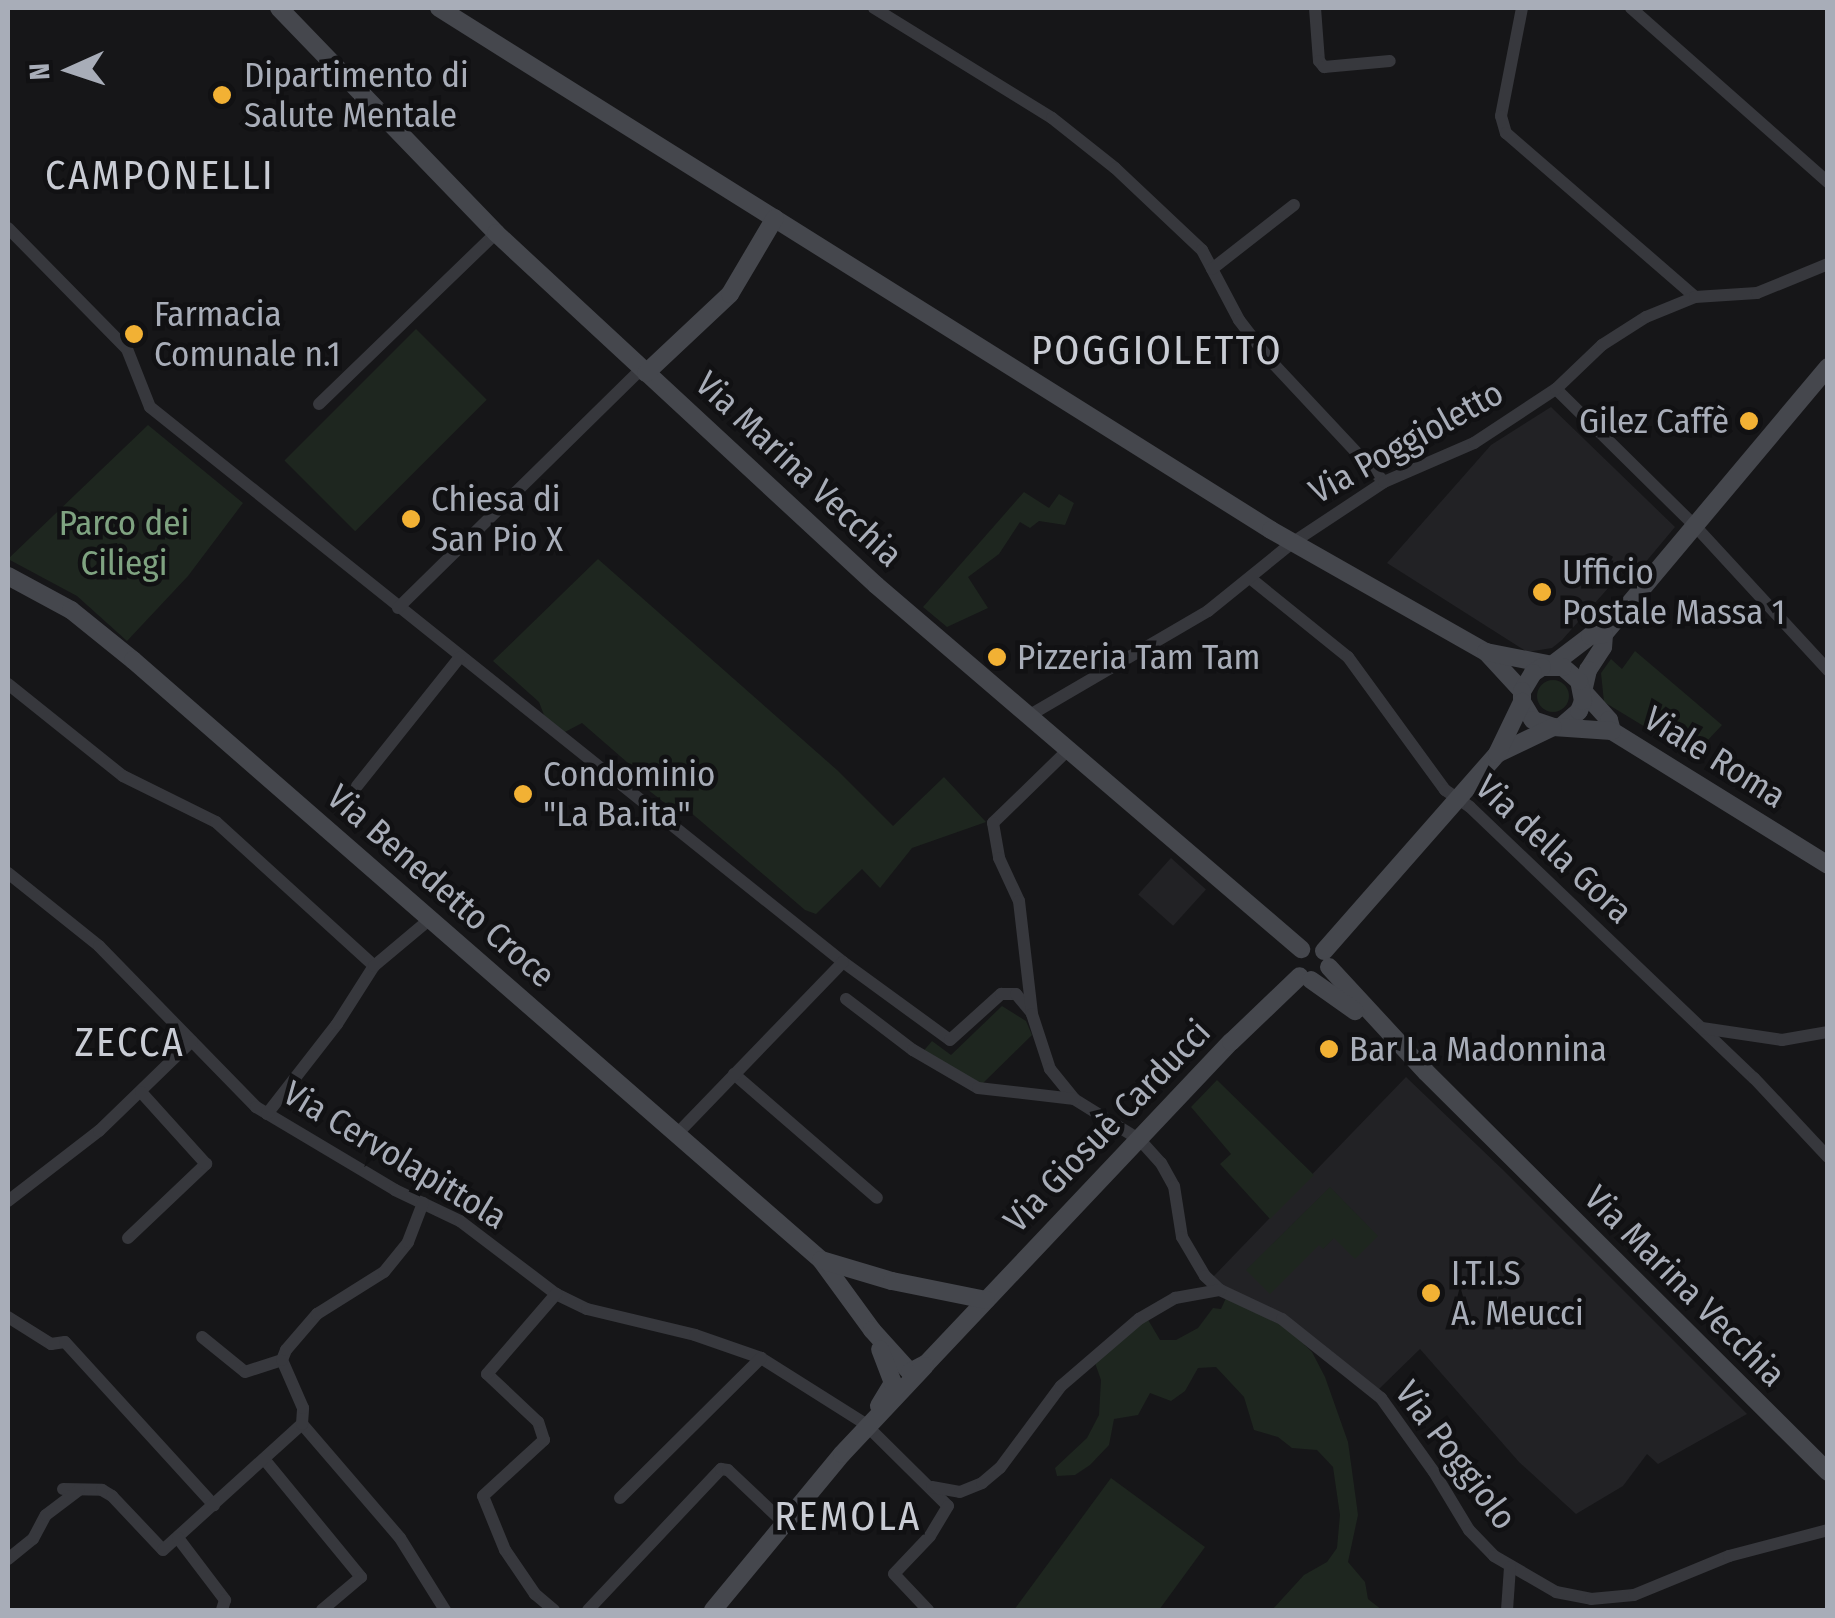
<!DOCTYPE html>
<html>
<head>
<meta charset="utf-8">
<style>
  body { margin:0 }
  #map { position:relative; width:1835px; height:1618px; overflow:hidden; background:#161618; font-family:"Fira Sans Condensed",sans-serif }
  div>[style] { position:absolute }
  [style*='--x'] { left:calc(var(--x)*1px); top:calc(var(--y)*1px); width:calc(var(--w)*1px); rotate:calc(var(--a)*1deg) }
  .built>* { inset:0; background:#222225; transform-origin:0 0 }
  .green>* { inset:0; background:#1e261f; transform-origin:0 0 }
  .round { border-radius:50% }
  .street>* { height:12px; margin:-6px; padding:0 6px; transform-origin:6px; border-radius:6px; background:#37383d }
  .secondary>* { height:18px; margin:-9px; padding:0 9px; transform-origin:9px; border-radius:9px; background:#45474d }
  .dots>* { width:28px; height:28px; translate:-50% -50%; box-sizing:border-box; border:5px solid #111113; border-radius:50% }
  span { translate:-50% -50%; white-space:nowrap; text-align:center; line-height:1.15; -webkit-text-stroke:9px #111113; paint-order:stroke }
  .poi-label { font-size:35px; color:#a8adb8 }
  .left { translate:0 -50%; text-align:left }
  .right { translate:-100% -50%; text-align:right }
  .street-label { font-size:35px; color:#a8adb8 }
  .park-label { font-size:35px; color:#7fa381 }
  .quarter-label { font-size:40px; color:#c9ccd4; letter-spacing:2.5px }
  .frame { position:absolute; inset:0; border:10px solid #a8adb8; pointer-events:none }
  .north { position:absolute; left:20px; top:20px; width:100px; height:100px; -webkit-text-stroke:8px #111113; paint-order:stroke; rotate:267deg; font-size:28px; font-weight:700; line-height:40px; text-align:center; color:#a8adb8 }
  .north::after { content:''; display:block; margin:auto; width:35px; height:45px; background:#a8adb8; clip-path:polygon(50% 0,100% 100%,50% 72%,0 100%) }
</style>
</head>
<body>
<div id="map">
  <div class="built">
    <i style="clip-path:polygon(1551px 407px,1675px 527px,1639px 570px,1626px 568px,1562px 640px,1552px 648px,1527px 652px,1387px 563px,1491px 445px)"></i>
    <i style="left:1171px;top:858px;width:47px;height:49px;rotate:42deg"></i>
    <i style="clip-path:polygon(1406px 1077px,1502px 1169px,1747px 1414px,1658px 1464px,1647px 1454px,1623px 1486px,1576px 1514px,1519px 1462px,1420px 1349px,1379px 1389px,1211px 1279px)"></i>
  </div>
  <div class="green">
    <i style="left:416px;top:329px;width:100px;height:186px;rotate:45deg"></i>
    <i style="clip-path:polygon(148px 425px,243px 503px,188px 576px,127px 641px,77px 596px,8px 559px)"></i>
    <i style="clip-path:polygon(1024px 492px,1049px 508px,1059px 494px,1074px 503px,1065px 525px,1039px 521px,1030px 528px,1020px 522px,999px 554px,968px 577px,988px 608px,947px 627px,923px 607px)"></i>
    <i style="clip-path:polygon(598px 559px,837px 770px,893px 826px,944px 777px,986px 822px,912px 848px,880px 888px,862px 869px,816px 914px,805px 910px,689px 811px,675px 811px,633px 778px,628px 763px,582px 723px,563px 733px,544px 715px,539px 702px,493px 661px)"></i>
    <i style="clip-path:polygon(1635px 651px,1722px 725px,1693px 756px,1604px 702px,1601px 673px,1611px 659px,1622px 669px)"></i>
    <i class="round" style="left:1537px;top:680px;width:32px;height:32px"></i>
    <i style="clip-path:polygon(1002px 1006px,1026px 1021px,1032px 1035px,978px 1088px,921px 1054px,932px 1041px,951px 1055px)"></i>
    <i style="clip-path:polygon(1217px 1080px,1314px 1175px,1270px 1219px,1220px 1164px,1231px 1154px,1191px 1107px)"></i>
    <i style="clip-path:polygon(1330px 1187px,1378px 1236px,1355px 1259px,1334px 1238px,1323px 1249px,1319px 1245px,1270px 1294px,1246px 1270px)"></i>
    <i style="clip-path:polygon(1226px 1298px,1287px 1328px,1312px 1352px,1325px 1377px,1348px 1442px,1353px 1478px,1358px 1515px,1348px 1562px,1365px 1582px,1368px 1599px,1382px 1610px,1272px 1610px,1304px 1575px,1327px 1562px,1337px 1548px,1340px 1515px,1333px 1467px,1317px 1450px,1292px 1448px,1278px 1437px,1254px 1430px,1244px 1397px,1216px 1367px,1198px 1368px,1185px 1391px,1171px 1401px,1150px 1393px,1138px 1415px,1114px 1419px,1109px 1445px,1090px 1465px,1075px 1475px,1057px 1476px,1055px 1468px,1087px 1438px,1099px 1415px,1101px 1380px,1095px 1363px,1147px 1318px,1160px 1340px,1176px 1340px,1198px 1328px,1213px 1308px,1221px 1309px)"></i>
    <i style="clip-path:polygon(1111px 1478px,1205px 1547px,1159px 1610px,1014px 1610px)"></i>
  </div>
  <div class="street">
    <i style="--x:874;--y:8;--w:209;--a:31.7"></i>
    <i style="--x:1052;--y:118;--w:80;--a:38.4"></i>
    <i style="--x:1115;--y:168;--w:120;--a:43.3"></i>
    <i style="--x:1202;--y:250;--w:79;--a:62.1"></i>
    <i style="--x:1239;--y:320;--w:49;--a:52.4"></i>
    <i style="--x:1269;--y:359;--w:168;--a:46.9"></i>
    <i style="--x:1315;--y:8;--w:53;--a:85.7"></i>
    <i style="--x:1319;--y:61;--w:8;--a:50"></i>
    <i style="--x:1324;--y:67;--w:66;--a:-5.2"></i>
    <i style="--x:1522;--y:8;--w:110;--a:101"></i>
    <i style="--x:1501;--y:116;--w:18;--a:74"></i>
    <i style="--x:1506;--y:133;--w:250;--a:40.9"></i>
    <i style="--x:1631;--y:8;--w:263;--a:41.5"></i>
    <i style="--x:8;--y:228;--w:170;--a:45.5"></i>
    <i style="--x:127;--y:349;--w:62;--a:68.4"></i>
    <i style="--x:150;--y:407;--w:888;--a:38.69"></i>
    <i style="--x:843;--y:962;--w:132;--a:36.1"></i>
    <i style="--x:950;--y:1040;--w:69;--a:-42"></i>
    <i style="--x:1001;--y:994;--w:15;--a:0"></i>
    <i style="--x:1016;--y:994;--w:23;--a:50"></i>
    <i style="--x:1212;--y:269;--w:104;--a:-38"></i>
    <i style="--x:1556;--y:389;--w:197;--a:44.6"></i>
    <i style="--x:1696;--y:527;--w:195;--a:47.3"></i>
    <i style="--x:319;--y:404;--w:246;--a:-44"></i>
    <i style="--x:1250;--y:578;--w:126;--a:38.9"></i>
    <i style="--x:1348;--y:657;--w:165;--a:53.9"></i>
    <i style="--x:1445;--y:790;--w:30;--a:34"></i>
    <i style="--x:1470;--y:807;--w:393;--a:43.7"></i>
    <i style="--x:1754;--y:1078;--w:108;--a:46.9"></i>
    <i style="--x:398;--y:608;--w:341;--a:-44.5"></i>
    <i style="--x:8;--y:684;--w:147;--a:38.7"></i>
    <i style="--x:123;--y:776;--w:104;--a:26.3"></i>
    <i style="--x:216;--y:822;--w:214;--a:42.3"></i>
    <i style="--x:1030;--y:715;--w:206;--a:-30.3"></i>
    <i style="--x:1208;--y:611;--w:108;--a:-39"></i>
    <i style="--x:1292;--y:543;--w:110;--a:-33.5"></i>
    <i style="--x:1384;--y:482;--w:98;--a:-23.4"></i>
    <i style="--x:1474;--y:443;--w:98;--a:-33.4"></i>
    <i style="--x:1556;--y:389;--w:64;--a:-43.7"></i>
    <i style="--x:1602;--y:345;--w:52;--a:-32.5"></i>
    <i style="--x:1646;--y:317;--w:53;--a:-22.2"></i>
    <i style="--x:1695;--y:297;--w:62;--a:-3.7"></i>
    <i style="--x:1757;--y:293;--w:77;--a:-22.2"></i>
    <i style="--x:1069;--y:749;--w:106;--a:135.8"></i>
    <i style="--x:993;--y:823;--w:36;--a:80"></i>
    <i style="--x:999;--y:858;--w:47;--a:65.1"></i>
    <i style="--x:1019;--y:901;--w:114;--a:83.4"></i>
    <i style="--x:1032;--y:1014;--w:58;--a:71.9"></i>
    <i style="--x:1050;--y:1069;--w:38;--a:51"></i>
    <i style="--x:1074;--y:1099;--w:78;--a:31.8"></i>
    <i style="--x:1140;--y:1140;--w:31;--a:48"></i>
    <i style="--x:1161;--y:1163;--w:26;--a:61"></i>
    <i style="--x:1174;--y:1186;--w:52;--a:81.1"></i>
    <i style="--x:1182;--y:1237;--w:45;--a:59.5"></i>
    <i style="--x:1205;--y:1276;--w:21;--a:43"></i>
    <i style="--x:1220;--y:1290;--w:68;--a:25.1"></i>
    <i style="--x:1282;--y:1319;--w:127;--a:38.6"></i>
    <i style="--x:1381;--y:1398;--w:91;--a:54.4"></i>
    <i style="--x:1434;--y:1472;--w:68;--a:58.9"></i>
    <i style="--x:1469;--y:1530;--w:36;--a:46"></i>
    <i style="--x:1494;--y:1556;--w:72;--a:30.1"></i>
    <i style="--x:1556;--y:1592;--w:36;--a:11"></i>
    <i style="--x:1591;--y:1599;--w:43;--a:-5.3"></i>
    <i style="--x:1634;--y:1595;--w:103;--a:-22.3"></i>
    <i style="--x:1729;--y:1556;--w:102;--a:-14.7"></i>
    <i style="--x:357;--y:786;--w:164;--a:-51.4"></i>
    <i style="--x:8;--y:873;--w:117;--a:38.7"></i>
    <i style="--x:99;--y:946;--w:225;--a:45.7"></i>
    <i style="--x:256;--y:1107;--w:162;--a:30.8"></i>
    <i style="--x:395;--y:1190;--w:72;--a:25.5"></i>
    <i style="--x:460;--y:1221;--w:121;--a:37.2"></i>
    <i style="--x:556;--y:1294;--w:34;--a:26"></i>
    <i style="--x:587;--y:1309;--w:111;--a:13.5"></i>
    <i style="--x:695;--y:1335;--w:70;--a:19.2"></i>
    <i style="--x:761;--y:1358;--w:122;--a:32.3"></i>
    <i style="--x:864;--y:1423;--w:118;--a:44.7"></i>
    <i style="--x:948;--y:1506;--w:35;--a:121"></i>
    <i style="--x:930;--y:1536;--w:52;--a:133.5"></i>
    <i style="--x:894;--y:1574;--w:50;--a:46.6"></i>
    <i style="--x:846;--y:999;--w:84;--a:37.3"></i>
    <i style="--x:913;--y:1050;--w:75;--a:30.3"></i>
    <i style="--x:978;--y:1088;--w:97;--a:6.5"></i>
    <i style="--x:1702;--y:1028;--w:81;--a:8.5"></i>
    <i style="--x:1782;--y:1040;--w:47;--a:-9.9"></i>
    <i style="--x:734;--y:1074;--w:189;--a:40.9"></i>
    <i style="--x:267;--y:1114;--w:114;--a:-52.1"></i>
    <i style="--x:337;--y:1024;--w:69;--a:-57.5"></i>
    <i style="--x:374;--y:966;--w:73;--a:-40"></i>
    <i style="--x:676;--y:1135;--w:240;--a:-46"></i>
    <i style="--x:8;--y:1201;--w:115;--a:-37.6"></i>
    <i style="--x:99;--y:1131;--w:129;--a:-44.1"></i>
    <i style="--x:128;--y:1238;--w:108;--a:-43.5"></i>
    <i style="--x:206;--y:1164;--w:97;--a:-132.1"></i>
    <i style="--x:8;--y:1317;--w:51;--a:32.1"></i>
    <i style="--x:51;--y:1344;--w:14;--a:-8"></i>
    <i style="--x:65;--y:1342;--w:221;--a:47.6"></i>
    <i style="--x:202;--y:1337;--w:55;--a:39.1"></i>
    <i style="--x:245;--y:1372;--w:39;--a:-18"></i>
    <i style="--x:302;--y:1424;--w:150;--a:49.3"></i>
    <i style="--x:400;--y:1538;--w:85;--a:58"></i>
    <i style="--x:264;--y:1459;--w:153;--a:50.6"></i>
    <i style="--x:361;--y:1577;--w:51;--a:139.8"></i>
    <i style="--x:932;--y:1487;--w:28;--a:10"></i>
    <i style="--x:960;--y:1492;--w:24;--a:-22"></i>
    <i style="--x:982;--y:1483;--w:23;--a:-40"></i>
    <i style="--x:1000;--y:1468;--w:102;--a:-53.4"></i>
    <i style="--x:1061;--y:1386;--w:103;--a:-40.7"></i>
    <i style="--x:1139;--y:1319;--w:42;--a:-30.3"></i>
    <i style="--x:1175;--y:1298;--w:46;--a:-10.1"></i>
    <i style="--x:63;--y:1489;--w:39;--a:1"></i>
    <i style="--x:102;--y:1490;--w:12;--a:31"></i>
    <i style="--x:112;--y:1496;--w:74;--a:46.6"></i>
    <i style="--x:163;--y:1550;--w:188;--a:-42.2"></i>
    <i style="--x:302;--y:1424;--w:16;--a:-86"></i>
    <i style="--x:303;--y:1408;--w:52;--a:-113.6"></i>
    <i style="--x:282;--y:1360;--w:11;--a:-68"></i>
    <i style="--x:286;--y:1350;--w:48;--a:-49.3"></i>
    <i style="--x:317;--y:1314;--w:79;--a:-32.1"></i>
    <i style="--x:384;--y:1272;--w:38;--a:-51"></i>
    <i style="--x:408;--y:1242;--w:42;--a:-69"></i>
    <i style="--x:620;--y:1498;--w:199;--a:-44.8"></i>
    <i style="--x:178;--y:1538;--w:78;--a:52.8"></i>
    <i style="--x:225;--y:1600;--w:10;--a:107"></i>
    <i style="--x:8;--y:1559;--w:32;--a:-39"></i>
    <i style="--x:33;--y:1539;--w:27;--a:-62"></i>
    <i style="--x:46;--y:1515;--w:41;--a:-37.1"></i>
    <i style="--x:554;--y:1610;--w:25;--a:-140"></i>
    <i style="--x:535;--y:1594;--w:53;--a:-124.3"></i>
    <i style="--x:505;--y:1550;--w:58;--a:-112.2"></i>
    <i style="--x:483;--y:1496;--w:83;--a:-42.6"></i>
    <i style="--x:544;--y:1440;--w:19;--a:-108"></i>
    <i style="--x:538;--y:1422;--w:70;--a:-136.7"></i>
    <i style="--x:487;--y:1374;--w:106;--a:-49.2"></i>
    <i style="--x:588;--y:1610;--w:194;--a:-46.7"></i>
    <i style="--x:721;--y:1469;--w:7;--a:8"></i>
    <i style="--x:728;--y:1470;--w:77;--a:43.4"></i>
    <i style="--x:1507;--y:1610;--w:43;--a:-86"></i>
  </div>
  <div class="secondary">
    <i style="--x:279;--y:8;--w:313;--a:46"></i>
    <i style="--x:496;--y:233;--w:518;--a:42.81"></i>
    <i style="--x:876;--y:585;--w:560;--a:40.58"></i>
    <i style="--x:439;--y:8;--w:982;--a:32.1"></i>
    <i style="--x:1271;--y:530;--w:247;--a:29.6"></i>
    <i style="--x:1486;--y:652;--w:53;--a:47.3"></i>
    <i style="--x:1828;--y:367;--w:349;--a:130"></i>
    <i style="--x:1604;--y:634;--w:13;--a:94"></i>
    <i style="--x:1603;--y:647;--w:27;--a:123"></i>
    <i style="--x:1588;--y:670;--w:22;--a:103"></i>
    <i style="--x:1583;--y:691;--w:39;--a:48"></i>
    <i style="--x:1609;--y:720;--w:11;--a:75"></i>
    <i style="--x:1612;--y:731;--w:254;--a:31.8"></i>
    <i style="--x:646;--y:373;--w:115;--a:-43.2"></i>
    <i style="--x:730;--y:294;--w:88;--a:-59.4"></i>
    <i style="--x:8;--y:576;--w:72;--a:28.4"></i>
    <i style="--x:71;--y:610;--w:80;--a:38.9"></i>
    <i style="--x:133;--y:660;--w:913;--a:41.09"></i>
    <i style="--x:821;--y:1260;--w:87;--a:53.9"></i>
    <i style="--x:872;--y:1330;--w:57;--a:47.9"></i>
    <i style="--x:910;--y:1372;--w:19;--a:-28"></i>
    <i style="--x:927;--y:1363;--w:442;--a:-46.6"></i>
    <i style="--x:1231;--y:1042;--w:95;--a:-43.7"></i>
    <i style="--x:1486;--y:652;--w:67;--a:11.1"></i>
    <i style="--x:1552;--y:665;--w:48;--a:-37.3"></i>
    <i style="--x:1590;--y:636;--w:14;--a:-8"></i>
    <i style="--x:1563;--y:725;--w:21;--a:-41"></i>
    <i style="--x:1579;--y:711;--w:11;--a:-68"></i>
    <i style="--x:1583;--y:701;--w:20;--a:-101"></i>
    <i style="--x:1579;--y:681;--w:21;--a:-139"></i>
    <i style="--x:1563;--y:667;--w:21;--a:180"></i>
    <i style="--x:1542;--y:667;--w:11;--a:146"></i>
    <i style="--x:1533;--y:673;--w:21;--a:121"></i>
    <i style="--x:1522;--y:691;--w:11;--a:90"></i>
    <i style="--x:1522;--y:702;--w:21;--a:59"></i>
    <i style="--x:1533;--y:720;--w:21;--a:19"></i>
    <i style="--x:1553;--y:727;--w:59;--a:3.9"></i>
    <i style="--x:1497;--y:754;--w:62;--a:-25.7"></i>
    <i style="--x:1324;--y:951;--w:262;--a:-48.7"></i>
    <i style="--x:1497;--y:754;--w:58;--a:-64.3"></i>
    <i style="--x:1329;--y:967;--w:143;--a:47.3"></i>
    <i style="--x:1426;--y:1072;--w:567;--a:44.86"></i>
    <i style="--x:1311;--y:980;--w:54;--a:35.2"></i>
    <i style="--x:821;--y:1260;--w:74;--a:16.5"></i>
    <i style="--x:892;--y:1281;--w:96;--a:11.4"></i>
    <i style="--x:879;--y:1406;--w:27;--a:-59"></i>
    <i style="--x:893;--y:1383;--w:36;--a:-111"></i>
    <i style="--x:713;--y:1610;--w:202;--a:-50.4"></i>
    <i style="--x:842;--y:1454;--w:121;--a:-46.7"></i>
  </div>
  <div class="dots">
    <i style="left:222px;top:95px;background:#f2b134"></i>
    <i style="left:134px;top:334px;background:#f2b134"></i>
    <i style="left:1749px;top:421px;background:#f2b134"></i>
    <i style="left:411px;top:519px;background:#f2b134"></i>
    <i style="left:1542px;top:592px;background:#f2b134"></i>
    <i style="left:997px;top:657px;background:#f2b134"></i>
    <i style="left:523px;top:794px;background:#f2b134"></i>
    <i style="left:1329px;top:1049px;background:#f2b134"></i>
    <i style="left:1431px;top:1293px;background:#f2b134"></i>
  </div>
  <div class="poi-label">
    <span class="left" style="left:244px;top:95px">Dipartimento di<br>Salute Mentale</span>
    <span class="left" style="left:154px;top:334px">Farmacia<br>Comunale n.1</span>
    <span class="right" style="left:1729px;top:421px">Gilez Caffè</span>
    <span class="left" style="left:431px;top:519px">Chiesa di<br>San Pio X</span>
    <span class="left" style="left:1562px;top:592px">Ufficio<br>Postale Massa 1</span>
    <span class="left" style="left:1017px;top:657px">Pizzeria Tam Tam</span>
    <span class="left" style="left:543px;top:794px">Condominio<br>"La Ba.ita"</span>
    <span class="left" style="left:1349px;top:1049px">Bar La Madonnina</span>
    <span class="left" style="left:1451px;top:1293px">I.T.I.S<br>A. Meucci</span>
  </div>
  <div class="street-label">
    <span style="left:1406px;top:442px;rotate:-29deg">Via Poggioletto</span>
    <span style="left:799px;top:469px;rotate:43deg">Via Marina Vecchia</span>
    <span style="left:1715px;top:757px;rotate:32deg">Viale Roma</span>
    <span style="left:1554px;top:849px;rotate:43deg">Via della Gora</span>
    <span style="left:441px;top:886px;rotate:41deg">Via Benedetto Croce</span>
    <span style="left:1107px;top:1126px;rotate:-46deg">Via Giosuè Carducci</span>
    <span style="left:395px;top:1155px;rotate:31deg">Via Cervolapittola</span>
    <span style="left:1685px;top:1286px;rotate:45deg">Via Marina Vecchia</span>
    <span style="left:1456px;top:1455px;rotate:53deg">Via Poggiolo</span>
  </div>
  <div class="park-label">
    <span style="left:124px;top:543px">Parco dei<br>Ciliegi</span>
  </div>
  <div class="quarter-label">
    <span style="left:160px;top:176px">CAMPONELLI</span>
    <span style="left:1157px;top:351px">POGGIOLETTO</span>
    <span style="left:130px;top:1043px">ZECCA</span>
    <span style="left:848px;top:1517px">REMOLA</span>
  </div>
  <div class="frame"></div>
  <div class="north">N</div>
</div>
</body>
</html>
